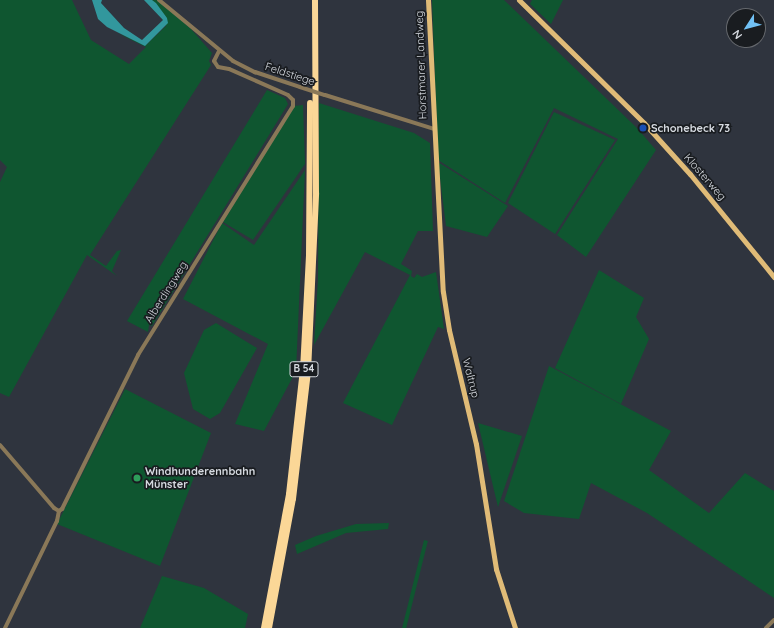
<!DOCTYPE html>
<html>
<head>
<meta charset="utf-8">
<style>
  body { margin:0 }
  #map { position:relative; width:774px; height:628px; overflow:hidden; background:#2f343e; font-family:Quicksand,sans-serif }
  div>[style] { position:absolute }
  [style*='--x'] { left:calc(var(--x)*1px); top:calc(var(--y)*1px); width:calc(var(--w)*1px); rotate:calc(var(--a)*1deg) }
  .green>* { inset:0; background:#0f5630; transform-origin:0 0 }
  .water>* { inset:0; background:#32979d }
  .minor>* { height:4px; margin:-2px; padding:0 2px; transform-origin:2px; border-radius:2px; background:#8a7858 }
  .major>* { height:5px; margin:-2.5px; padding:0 2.5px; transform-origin:2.5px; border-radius:2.5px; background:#e0bb77 }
  .highway>* { height:6px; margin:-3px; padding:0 3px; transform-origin:3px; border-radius:3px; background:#fbd797 }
  .minor-bridge>* { height:4px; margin:-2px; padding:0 2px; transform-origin:2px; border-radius:2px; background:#8a7858 }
  .dots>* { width:11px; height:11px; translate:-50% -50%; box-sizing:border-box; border:2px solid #191c20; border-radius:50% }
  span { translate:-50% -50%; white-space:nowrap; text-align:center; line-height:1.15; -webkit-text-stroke:3.5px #191c20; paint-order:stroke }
  .shield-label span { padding:1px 3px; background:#191c20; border:1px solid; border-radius:3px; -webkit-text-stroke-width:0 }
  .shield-label { font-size:10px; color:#d6dae0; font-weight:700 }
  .street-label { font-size:11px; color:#d6dae0 }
  .poi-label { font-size:11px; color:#d6dae0; font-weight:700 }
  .left { translate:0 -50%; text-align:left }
  .north { position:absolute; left:726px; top:8px; width:40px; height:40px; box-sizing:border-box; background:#191c20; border:1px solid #65686d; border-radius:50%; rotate:234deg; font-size:11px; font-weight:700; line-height:16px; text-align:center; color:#d6dae0 }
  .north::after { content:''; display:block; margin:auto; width:14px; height:18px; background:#71c1f5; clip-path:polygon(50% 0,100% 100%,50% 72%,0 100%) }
</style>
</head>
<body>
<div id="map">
  <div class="green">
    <i style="clip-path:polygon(0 0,72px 0,91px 40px,129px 64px,146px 47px,117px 33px,146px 45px,166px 26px,152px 0,158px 0,191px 29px,212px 53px,209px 61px,211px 65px,90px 255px,106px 266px,117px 251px,121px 250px,112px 271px,117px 276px,87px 255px,9px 397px,0 393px,0 182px,7px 167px,0 160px)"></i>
    <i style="clip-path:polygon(432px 0,504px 0,637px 128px,656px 150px,586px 257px,557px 235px,618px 139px,554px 108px,505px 203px,438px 160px)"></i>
    <i style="clip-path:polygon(532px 0,563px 0,551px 24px,530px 4px)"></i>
    <i style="clip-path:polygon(267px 90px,285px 98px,288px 104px,152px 326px,149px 325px,148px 332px,127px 321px)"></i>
    <i style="clip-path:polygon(319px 103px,414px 133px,430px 143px,433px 231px,418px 231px,401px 264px,412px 271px,411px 276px,414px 278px,417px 274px,422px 277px,436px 272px,444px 329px,438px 327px,392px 425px,343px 403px,410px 275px,365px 252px,314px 345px,318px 279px)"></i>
    <i style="clip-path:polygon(303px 105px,305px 164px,253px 240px,223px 222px,294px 106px)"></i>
    <i style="clip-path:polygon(554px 112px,615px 140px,555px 234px,508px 203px)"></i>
    <i style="clip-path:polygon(438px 162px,508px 206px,487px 237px,446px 226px)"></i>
    <i style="clip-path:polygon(305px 170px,296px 371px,264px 431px,235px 424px,268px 344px,183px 299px,222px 223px,254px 245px)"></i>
    <i style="clip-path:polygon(599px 270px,644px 298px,636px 317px,649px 339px,621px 404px,555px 368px)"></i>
    <i style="clip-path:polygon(216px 323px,257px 348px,220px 413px,210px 419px,193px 409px,184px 373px,204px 330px)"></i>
    <i style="clip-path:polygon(549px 366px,671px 431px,649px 470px,709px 513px,745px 473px,774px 491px,774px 598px,647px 513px,591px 483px,579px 519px,524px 513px,504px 501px)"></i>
    <i style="clip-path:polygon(125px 389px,211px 433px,160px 566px,57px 524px)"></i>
    <i style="clip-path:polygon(478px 423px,522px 436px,498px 507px)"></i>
    <i style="clip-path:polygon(389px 523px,388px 529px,346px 533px,297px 554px,295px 545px,316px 536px,356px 524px)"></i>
    <i style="left:424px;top:540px;width:4px;height:97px;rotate:14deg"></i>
    <i style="clip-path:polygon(162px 576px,204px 588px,248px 614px,245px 628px,140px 628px)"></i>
  </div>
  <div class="water">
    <i style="clip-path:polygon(92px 0,102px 0,101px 3px,124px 28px,142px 40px,163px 20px,144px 0,152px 0,156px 3px,167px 18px,168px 23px,145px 46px,107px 27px,98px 19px)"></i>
  </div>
  <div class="minor">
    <i style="--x:159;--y:0;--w:96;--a:39.5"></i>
    <i style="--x:233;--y:61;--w:25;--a:27"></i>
    <i style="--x:255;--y:72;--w:47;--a:18.4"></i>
    <i style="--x:325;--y:95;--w:114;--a:17.3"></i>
    <i style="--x:0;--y:445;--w:83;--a:49.4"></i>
    <i style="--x:54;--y:508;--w:6;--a:31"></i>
    <i style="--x:59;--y:511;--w:4;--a:-34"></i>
    <i style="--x:62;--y:509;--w:172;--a:-63.7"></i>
    <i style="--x:138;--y:355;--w:293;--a:-58.1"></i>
    <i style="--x:293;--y:106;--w:6;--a:-90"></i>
    <i style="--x:293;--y:100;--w:7;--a:-135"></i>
    <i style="--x:288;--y:95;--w:64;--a:-156.2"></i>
    <i style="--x:229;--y:69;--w:11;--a:-170"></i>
    <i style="--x:218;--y:67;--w:7;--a:-124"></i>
    <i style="--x:214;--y:61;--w:11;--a:-63"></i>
    <i style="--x:5;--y:628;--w:119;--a:-64.1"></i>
    <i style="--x:57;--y:521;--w:10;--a:-79"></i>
    <i style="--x:766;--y:628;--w:11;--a:-45"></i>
  </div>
  <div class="major">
    <i style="--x:428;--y:0;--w:292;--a:87.1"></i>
    <i style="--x:443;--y:292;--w:38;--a:81"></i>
    <i style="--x:449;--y:330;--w:117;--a:76.7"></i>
    <i style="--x:476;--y:444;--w:127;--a:80.9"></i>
    <i style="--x:496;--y:569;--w:62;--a:72.1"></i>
    <i style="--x:519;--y:0;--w:175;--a:44.5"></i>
    <i style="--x:644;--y:123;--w:69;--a:48"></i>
    <i style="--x:690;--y:174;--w:133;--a:50.8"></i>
  </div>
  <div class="highway">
    <i style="--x:264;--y:628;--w:136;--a:-79.4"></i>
    <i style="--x:289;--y:494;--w:125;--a:-83.6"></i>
    <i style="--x:303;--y:370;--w:115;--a:-87"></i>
    <i style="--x:309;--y:255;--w:152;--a:-89.6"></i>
    <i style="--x:269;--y:628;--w:131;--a:-79.5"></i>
    <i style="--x:293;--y:499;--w:128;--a:-83.3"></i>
    <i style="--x:308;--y:372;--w:179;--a:-87.4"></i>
    <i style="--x:316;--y:193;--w:193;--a:-90.3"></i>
  </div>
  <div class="minor-bridge">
    <i style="--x:300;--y:87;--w:26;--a:18"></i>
  </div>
  <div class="dots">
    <i style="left:643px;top:128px;background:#1a4fb4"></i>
    <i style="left:137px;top:478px;background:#2e9e5b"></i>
  </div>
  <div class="shield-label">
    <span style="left:304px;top:369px">B 54</span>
  </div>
  <div class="street-label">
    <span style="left:421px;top:65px;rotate:-92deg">Horstmarer Landweg</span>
    <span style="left:290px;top:74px;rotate:18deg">Feldstiege</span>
    <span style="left:705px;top:177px;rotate:49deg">Klosterweg</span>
    <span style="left:166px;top:292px;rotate:-58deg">Alberdingweg</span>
    <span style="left:471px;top:378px;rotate:76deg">Waltrup</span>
  </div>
  <div class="poi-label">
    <span class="left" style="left:651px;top:128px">Schonebeck 73</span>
    <span class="left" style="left:145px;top:478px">Windhunderennbahn<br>Münster</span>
  </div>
  <div class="north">N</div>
</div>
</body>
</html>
